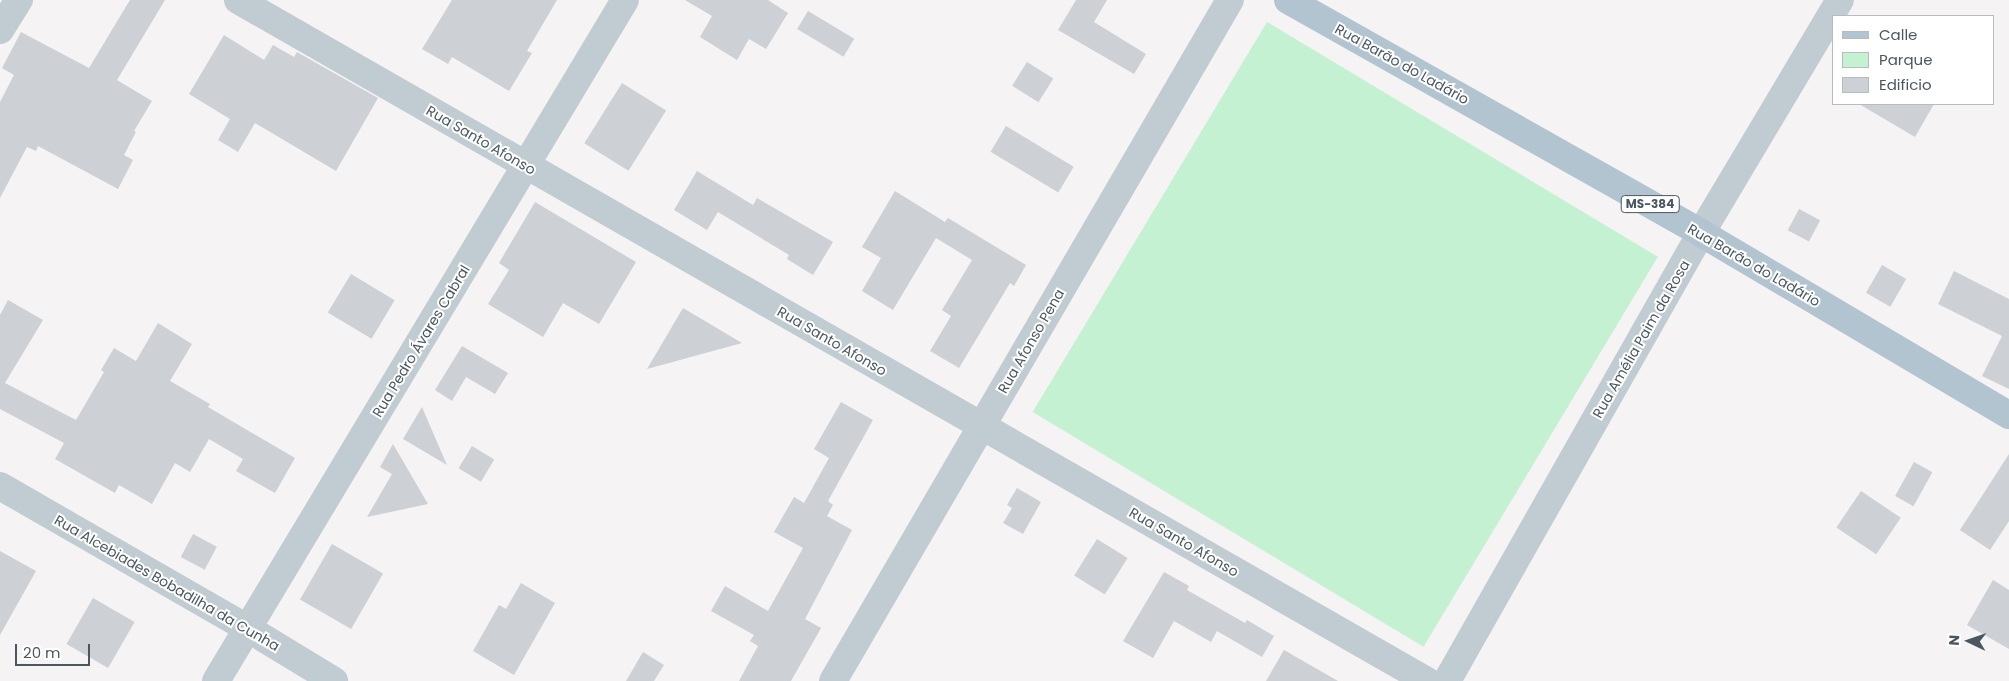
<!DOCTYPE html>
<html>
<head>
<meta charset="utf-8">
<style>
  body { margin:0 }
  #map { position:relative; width:2009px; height:681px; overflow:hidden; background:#f5f3f3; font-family:Poppins,sans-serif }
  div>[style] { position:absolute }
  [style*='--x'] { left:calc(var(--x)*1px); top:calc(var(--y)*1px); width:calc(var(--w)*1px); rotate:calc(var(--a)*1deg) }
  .green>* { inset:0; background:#c3f1d2; transform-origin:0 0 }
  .building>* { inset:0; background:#cdd0d5; transform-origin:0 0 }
  .minor>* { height:28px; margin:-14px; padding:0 14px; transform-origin:14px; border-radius:14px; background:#c1cbd2 }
  .major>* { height:28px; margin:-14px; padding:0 14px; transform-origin:14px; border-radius:14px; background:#b3c4d1 }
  span { translate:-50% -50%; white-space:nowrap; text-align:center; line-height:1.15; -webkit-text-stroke:4px #fff; paint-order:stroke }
  .shield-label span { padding:1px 4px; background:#fff; border:1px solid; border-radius:4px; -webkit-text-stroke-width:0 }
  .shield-label { font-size:12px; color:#4a5761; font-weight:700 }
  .street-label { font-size:14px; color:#4a5761 }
  .legend { position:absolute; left:1832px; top:15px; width:162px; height:90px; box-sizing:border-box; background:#fff; border:1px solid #b7bcc0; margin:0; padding:6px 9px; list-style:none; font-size:15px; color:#4a5761 }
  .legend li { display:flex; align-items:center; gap:10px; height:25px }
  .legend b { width:25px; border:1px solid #b7bcc0 }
  .north { position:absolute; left:1944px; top:616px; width:50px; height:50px; -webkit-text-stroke:4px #fff; paint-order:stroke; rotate:273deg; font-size:14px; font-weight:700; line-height:20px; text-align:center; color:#4a5761 }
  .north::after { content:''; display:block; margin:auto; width:18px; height:22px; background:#4a5761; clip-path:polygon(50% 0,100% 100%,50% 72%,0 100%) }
  .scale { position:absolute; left:15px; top:644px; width:75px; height:22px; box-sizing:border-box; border:2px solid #4a5761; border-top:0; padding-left:6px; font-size:15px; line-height:18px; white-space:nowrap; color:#4a5761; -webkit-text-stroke:4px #fff; paint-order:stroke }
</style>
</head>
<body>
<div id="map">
  <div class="green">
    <i style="left:1267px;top:22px;width:456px;height:455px;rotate:31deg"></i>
  </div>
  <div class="building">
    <i style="clip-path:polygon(130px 0,165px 0,117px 80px,152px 101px,134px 131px,136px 132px,124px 155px,133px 160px,118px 189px,38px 146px,36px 151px,27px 147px,0 198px,0 102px,14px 75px,2px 68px,21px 32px,89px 68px)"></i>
    <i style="clip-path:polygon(452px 0,557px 0,527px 51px,532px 53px,509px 91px,452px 57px,448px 64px,422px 49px)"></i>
    <i style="clip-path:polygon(685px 0,768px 0,788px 13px,766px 49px,749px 39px,737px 60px,700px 37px,712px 16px)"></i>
    <i style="clip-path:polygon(1076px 0,1107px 0,1094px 22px,1146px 54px,1134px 74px,1058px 30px)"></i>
    <i style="left:808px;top:11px;width:54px;height:21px;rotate:31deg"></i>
    <i style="clip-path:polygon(224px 35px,264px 60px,273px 45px,294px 57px,297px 52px,378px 98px,336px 171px,255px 123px,238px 152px,218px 140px,230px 119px,189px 94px)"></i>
    <i style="left:1027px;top:62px;width:31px;height:28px;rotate:32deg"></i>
    <i style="left:622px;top:83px;width:52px;height:71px;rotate:32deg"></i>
    <i style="clip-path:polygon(1859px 104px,1934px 104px,1915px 137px)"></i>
    <i style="left:1006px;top:126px;width:79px;height:30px;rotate:31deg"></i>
    <i style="clip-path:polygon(697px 171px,753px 205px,757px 198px,833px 242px,813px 275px,787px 259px,789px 255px,718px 212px,707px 230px,674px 210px)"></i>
    <i style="clip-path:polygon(895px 191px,945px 222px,948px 218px,1026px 265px,1014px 286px,1010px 283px,959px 368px,930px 351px,951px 316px,942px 310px,972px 260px,936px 238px,893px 310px,862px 291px,881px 258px,862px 247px)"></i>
    <i style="clip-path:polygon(535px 202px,636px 262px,599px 324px,563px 303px,543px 337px,488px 304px,509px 270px,499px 263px)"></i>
    <i style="left:1799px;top:209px;width:24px;height:24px;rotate:28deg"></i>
    <i style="left:1882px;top:265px;width:28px;height:32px;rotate:30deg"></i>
    <i style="clip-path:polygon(1954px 271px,2009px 299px,2009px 389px,1982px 376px,2002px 336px,1938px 304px)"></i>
    <i style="left:351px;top:274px;width:51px;height:45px;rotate:31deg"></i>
    <i style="clip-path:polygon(8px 300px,43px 320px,5px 383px,76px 420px,104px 372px,101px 370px,114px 348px,136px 361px,158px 323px,192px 344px,170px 381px,210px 404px,208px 407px,295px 458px,275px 493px,236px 471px,243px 459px,209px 439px,190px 472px,175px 463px,152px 504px,119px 485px,115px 493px,55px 459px,64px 443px,0 409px,0 315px)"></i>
    <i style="clip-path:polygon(683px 308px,742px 343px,647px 369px)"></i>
    <i style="clip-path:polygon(462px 346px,508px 373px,495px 394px,466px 377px,452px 401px,435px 390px)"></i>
    <i style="clip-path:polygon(841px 402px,873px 420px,828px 501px,833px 505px,827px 516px,852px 530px,805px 619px,821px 628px,791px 681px,739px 681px,758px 646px,750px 641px,754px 635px,711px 611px,725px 586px,768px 611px,803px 548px,774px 532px,794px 497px,804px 503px,829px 458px,814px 449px)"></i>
    <i style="clip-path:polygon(422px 407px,434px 435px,447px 465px,403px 439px)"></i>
    <i style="clip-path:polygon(393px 444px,428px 504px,367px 517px,392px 474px,380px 467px)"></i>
    <i style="left:472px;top:446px;width:26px;height:26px;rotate:31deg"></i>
    <i style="clip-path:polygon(2009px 454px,2009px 521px,1990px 550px,1960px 530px)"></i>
    <i style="left:1914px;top:462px;width:21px;height:39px;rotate:29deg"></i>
    <i style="clip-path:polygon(1017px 488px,1041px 502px,1023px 534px,1003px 523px,1012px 508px,1007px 505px)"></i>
    <i style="left:1861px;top:491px;width:48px;height:44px;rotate:34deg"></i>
    <i style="left:193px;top:534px;width:27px;height:26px;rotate:28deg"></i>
    <i style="left:1097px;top:539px;width:36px;height:43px;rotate:32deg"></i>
    <i style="left:332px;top:544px;width:59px;height:64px;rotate:30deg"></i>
    <i style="clip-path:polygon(0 551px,36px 571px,0 635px)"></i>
    <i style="clip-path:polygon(1164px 572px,1189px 586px,1187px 590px,1245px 623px,1247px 620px,1274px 636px,1262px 657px,1217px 631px,1211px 642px,1174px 621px,1153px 658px,1123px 641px)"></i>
    <i style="clip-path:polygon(1993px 580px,2009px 590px,2009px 649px,1967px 625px)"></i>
    <i style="clip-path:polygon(521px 583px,555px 603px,514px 675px,473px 651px,499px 605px,506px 609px)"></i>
    <i style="left:93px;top:598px;width:48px;height:53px;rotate:30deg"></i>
    <i style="clip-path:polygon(1284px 650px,1338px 681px,1266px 681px)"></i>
    <i style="clip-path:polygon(643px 652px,664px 665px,654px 681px,626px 681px)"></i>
  </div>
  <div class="minor">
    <i style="--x:238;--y:0;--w:1370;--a:29.8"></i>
    <i style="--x:0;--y:30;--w:36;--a:-58"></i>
    <i style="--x:0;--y:486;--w:285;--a:29.9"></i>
    <i style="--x:247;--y:628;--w:102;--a:31.3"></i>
    <i style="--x:216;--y:681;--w:794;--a:-59.01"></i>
    <i style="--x:833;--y:681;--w:788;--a:-59.76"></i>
    <i style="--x:1447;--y:681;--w:515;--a:-60.45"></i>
    <i style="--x:1701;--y:233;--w:271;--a:-59.2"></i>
  </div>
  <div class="major">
    <i style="--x:1288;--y:0;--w:474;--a:29.4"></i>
    <i style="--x:1701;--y:233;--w:358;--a:30.6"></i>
  </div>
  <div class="shield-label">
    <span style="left:1650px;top:204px">MS-384</span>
  </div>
  <div class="street-label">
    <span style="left:1402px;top:64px;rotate:29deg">Rua Barão do Ladário</span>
    <span style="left:481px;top:140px;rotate:30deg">Rua Santo Afonso</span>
    <span style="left:1754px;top:265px;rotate:30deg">Rua Barão do Ladário</span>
    <span style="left:1641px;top:339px;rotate:-60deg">Rua Amélia Paim da Rosa</span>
    <span style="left:421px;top:341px;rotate:-59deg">Rua Pedro Ávares Cabral</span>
    <span style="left:832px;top:341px;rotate:30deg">Rua Santo Afonso</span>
    <span style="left:1031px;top:341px;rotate:-60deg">Rua Afonso Pena</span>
    <span style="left:1184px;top:542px;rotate:30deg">Rua Santo Afonso</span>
    <span style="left:167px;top:583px;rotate:30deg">Rua Alcebiades Bobadilha da Cunha</span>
  </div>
  <ul class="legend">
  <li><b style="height:6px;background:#b3c4d1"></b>Calle</li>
  <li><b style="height:14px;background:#c3f1d2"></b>Parque</li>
  <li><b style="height:14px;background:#cdd0d5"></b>Edificio</li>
  </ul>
  <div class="north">N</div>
  <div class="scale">20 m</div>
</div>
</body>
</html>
